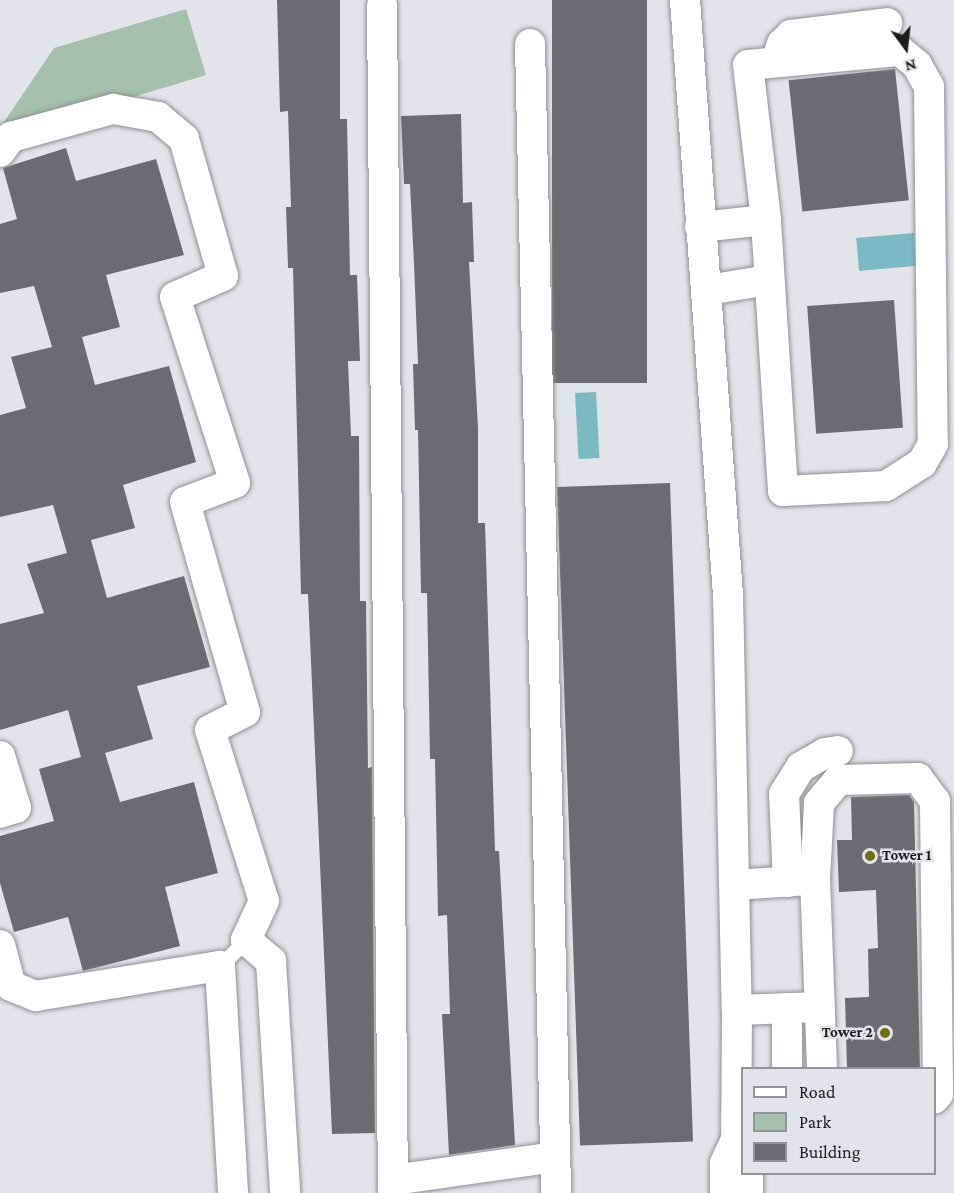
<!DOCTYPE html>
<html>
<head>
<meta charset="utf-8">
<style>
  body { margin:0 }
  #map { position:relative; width:954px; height:1193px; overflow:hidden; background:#e3e4e9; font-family:"Crimson Pro",serif }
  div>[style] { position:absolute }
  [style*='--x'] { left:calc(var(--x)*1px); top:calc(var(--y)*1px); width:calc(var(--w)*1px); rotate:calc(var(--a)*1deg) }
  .green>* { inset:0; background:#a5c0ac }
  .water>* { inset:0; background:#7cbac3; transform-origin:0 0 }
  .building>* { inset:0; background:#6b6b70; transform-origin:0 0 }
  .roads { filter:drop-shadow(0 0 2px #8f8f94) drop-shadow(0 0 2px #8f8f94) }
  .lane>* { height:15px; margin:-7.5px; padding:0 7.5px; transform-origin:7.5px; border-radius:7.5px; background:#fff }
  .street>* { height:30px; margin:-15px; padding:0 15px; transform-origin:15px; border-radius:15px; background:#fff }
  .dots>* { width:16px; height:16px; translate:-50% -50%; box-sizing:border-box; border:3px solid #e3e4e9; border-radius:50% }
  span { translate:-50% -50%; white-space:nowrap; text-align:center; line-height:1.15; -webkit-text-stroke:5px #e3e4e9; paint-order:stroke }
  .poi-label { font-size:15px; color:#1c1c1e; font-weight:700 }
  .left { translate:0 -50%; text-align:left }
  .right { translate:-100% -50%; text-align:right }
  .legend { position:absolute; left:741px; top:1067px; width:195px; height:108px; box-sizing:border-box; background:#e3e4e9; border:2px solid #939498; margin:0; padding:8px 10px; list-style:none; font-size:18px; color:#1c1c1e }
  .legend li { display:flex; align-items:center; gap:12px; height:30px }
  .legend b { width:30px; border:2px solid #939498 }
  .north { position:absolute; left:876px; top:18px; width:60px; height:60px; -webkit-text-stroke:4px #e3e4e9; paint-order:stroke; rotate:165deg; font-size:16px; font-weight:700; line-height:24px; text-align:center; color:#1c1c1e }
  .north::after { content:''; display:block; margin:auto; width:21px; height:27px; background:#1c1c1e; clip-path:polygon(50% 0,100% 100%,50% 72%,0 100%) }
</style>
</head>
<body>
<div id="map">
  <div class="green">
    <i style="clip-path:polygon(186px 9px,206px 75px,74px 115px,0 128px,54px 48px)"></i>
  </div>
  <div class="water">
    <i style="left:914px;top:233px;width:33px;height:58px;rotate:85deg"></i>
    <i style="left:596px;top:392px;width:66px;height:21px;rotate:87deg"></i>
  </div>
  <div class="building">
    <i style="clip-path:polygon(277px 0,340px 0,340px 119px,347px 119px,350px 275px,357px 275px,360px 361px,348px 361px,351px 436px,359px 436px,360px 601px,366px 601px,368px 768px,372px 767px,375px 1133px,332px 1134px,308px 594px,301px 594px,293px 268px,288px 268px,286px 207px,291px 207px,288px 111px,280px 112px)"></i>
    <i style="left:552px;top:0;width:95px;height:383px"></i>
    <i style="left:895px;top:69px;width:132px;height:107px;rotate:84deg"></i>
    <i style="clip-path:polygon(461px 114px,463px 203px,472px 202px,474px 262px,469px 262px,478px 428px,478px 523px,485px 523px,495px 851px,499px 851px,515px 1145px,449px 1155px,442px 1014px,450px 1014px,447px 915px,438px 916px,435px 759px,430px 759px,427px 593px,421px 593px,418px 430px,415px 430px,413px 364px,418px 364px,414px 264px,410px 184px,404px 184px,401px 116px)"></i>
    <i style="clip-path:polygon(66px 148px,76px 181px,156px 159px,184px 255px,106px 275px,120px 327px,82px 337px,95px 385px,169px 366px,196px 462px,123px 485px,135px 528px,91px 540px,107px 598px,184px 576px,210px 667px,137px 686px,153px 739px,105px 753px,120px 802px,194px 782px,218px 873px,165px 887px,180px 946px,83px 971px,68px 917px,14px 932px,0 883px,0 836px,54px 821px,39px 769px,81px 757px,68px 710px,0 730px,0 624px,44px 613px,27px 564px,67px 553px,53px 505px,0 517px,0 415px,26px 408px,11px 357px,52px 347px,34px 286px,0 293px,0 224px,17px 219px,3px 168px)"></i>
    <i style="left:894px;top:300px;width:128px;height:87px;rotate:86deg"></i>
    <i style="left:670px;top:483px;width:659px;height:113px;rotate:88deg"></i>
    <i style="clip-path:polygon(909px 795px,914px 802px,920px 1068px,847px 1068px,845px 998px,869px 997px,868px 949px,878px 948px,876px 890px,839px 892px,837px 840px,852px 840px,851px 797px)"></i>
  </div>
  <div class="roads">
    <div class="lane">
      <i style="--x:220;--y:966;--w:37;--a:-45"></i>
    </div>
    <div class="street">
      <i style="--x:685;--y:0;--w:597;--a:85.87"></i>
      <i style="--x:728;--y:595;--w:415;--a:88.8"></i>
      <i style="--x:737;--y:1010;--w:129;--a:90.4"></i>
      <i style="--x:382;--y:5;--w:1188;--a:89.47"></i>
      <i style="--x:530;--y:44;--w:1149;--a:88.7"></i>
      <i style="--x:900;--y:51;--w:22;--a:39"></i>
      <i style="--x:917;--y:65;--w:25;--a:61"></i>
      <i style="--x:929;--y:87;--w:357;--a:89.4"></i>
      <i style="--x:933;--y:444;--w:22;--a:120"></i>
      <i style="--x:922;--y:463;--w:43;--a:147.4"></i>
      <i style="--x:886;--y:486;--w:103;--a:177.2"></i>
      <i style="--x:783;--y:491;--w:272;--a:-93.6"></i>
      <i style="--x:766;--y:220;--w:156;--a:-96.6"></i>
      <i style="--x:748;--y:65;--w:153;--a:-5.3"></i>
      <i style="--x:776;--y:62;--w:19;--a:-72"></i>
      <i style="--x:782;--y:44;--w:13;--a:-45"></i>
      <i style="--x:791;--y:35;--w:97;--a:-7.1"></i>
      <i style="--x:0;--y:152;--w:19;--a:-54"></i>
      <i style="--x:11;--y:137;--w:106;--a:-15.4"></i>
      <i style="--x:113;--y:109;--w:46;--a:10.1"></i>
      <i style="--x:158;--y:117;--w:34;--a:40"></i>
      <i style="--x:184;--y:139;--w:142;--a:74.1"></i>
      <i style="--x:223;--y:276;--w:52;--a:156.4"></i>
      <i style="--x:175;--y:297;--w:195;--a:72.1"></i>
      <i style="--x:235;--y:483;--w:53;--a:159.2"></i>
      <i style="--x:185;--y:502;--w:218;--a:74.1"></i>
      <i style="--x:245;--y:712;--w:39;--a:153"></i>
      <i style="--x:210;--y:730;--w:179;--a:72.5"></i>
      <i style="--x:264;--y:901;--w:43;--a:114.8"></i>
      <i style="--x:246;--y:940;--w:33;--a:40"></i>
      <i style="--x:271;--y:961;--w:232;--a:86.5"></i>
      <i style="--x:700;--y:227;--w:66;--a:-6.1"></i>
      <i style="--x:708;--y:290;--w:61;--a:-9.5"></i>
      <i style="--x:0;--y:756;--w:54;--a:72.9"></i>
      <i style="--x:16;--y:808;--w:17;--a:163"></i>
      <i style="--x:788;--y:882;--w:88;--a:-92.6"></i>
      <i style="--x:784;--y:794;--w:32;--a:-58"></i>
      <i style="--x:801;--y:767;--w:28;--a:-30"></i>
      <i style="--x:825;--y:753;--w:13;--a:-9"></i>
      <i style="--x:735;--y:885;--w:74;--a:-3.9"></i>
      <i style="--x:0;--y:945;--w:42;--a:75"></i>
      <i style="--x:11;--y:986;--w:27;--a:22"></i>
      <i style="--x:36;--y:996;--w:186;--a:-9.3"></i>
      <i style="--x:220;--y:966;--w:227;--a:86.7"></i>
      <i style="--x:787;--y:1008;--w:60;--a:90"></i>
      <i style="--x:737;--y:1010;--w:83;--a:-2.1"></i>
      <i style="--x:822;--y:1068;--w:188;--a:-92.1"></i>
      <i style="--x:815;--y:880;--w:77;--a:-87"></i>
      <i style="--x:819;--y:803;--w:30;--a:-50"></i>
      <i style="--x:838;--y:780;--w:80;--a:-1.4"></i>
      <i style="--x:918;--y:778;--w:29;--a:54"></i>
      <i style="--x:935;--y:801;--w:293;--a:89.4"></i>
      <i style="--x:938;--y:1094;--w:6;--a:129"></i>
      <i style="--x:748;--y:1174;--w:19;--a:90"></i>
      <i style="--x:393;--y:1180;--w:164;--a:-8.1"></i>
      <i style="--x:725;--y:1193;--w:30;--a:-90"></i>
      <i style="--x:725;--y:1163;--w:26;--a:-65"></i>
      <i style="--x:736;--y:1139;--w:14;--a:65"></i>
    </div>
  </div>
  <div class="dots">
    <i style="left:870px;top:856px;background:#6d6f12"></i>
    <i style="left:885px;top:1033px;background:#6d6f12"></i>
  </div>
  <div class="poi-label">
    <span class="left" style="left:882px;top:856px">Tower 1</span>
    <span class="right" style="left:873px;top:1033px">Tower 2</span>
  </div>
  <ul class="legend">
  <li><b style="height:8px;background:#fff"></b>Road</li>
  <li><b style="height:16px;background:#a5c0ac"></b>Park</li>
  <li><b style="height:16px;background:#6b6b70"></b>Building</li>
  </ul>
  <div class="north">N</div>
</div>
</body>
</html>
